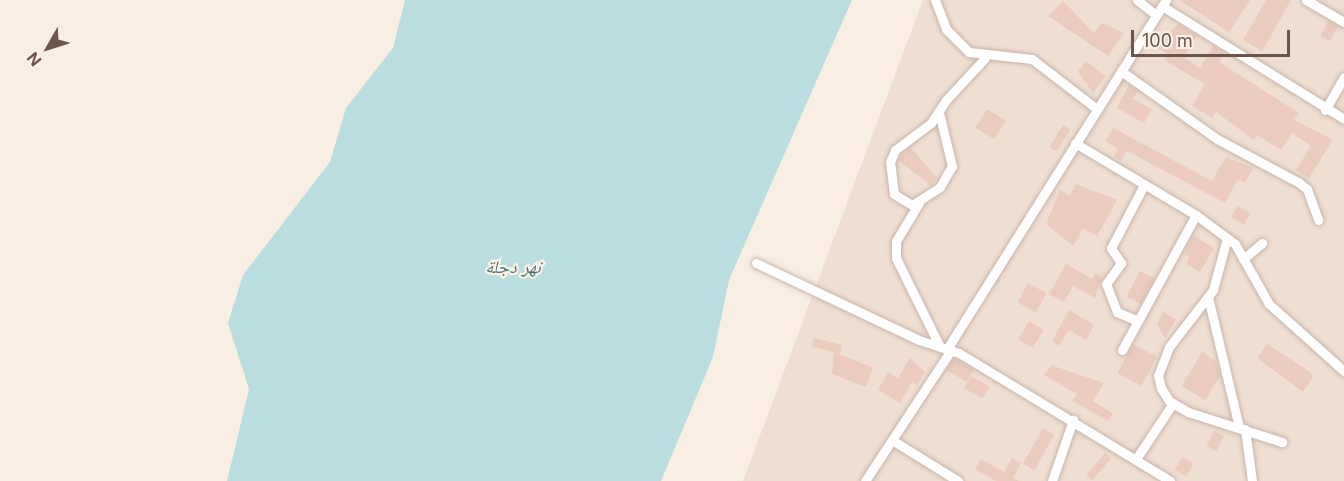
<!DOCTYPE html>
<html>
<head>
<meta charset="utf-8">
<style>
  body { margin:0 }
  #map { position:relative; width:1344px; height:481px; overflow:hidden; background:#f9eee3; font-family:Inter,"Noto Naskh Arabic",sans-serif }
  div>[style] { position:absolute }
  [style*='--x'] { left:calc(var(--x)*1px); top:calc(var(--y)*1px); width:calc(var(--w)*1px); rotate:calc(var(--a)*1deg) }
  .residential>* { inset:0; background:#efdfd2 }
  .water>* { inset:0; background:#badedf }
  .building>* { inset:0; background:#eacbbe; transform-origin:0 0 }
  .roads { filter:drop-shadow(0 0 2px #c8b5ac) drop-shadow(0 0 2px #c8b5ac) }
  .minor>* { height:9px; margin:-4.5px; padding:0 4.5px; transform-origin:4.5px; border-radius:4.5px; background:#fff }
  span { translate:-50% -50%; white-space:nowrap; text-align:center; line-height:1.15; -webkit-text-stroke:4.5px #fcf2e8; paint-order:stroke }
  .water-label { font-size:18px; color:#467477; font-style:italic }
  .north { position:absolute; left:18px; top:18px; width:60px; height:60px; -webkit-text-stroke:4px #fcf2e8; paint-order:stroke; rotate:231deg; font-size:16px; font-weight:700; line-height:24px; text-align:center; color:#6d554d }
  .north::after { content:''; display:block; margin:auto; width:21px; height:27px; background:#6d554d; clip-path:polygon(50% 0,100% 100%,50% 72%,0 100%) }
  .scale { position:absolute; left:1131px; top:30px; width:159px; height:27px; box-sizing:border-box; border:3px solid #6d554d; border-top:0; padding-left:8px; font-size:18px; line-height:21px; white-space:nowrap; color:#6d554d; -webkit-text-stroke:4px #fcf2e8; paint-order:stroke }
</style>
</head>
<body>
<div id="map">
  <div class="residential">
    <i style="clip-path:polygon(923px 0,1344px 0,1344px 481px,743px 481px)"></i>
  </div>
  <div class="water">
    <i style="clip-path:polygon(405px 0,852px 0,729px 280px,713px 357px,661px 481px,227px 481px,249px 389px,228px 323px,243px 275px,330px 162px,346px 108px,393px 48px)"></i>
  </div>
  <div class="building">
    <i style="clip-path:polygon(1179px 0,1250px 0,1229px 32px)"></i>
    <i style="clip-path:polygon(1266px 0,1291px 0,1262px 51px,1243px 40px)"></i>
    <i style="clip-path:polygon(1063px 1px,1094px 33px,1102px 23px,1124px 33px,1108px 56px,1048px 16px)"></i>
    <i style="left:1328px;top:21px;width:11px;height:17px;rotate:27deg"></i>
    <i style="clip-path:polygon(1178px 24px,1197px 36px,1184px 57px,1200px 68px,1213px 46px,1224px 53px,1219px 62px,1299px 113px,1294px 120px,1333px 140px,1309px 178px,1296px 170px,1311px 146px,1292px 133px,1281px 150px,1257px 135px,1254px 140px,1216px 112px,1212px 118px,1192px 106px,1205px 84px,1164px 60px,1167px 54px,1156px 47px)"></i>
    <i style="clip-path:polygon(1086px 61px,1106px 76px,1093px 93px,1078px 72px)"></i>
    <i style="clip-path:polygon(1129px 85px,1138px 91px,1133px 99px,1152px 109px,1144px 123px,1117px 108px)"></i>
    <i style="left:987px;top:109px;width:22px;height:22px;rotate:32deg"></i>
    <i style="left:1063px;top:125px;width:9px;height:26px;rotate:32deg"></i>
    <i style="clip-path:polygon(1113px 128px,1212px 181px,1226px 157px,1253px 168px,1245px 183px,1238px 179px,1225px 203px,1127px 151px,1121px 161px,1114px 157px,1118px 149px,1105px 141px)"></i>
    <i style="clip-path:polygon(910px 147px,937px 178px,931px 185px,898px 160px)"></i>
    <i style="clip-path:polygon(1076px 184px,1117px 200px,1097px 236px,1083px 228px,1073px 246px,1046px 224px,1060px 190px,1070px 196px)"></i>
    <i style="left:1237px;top:206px;width:15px;height:13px;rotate:28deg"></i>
    <i style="clip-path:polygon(1194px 236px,1214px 248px,1200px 272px,1186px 264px,1189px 257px,1184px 254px)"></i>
    <i style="clip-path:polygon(1066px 264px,1092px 279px,1095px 273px,1102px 277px,1095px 298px,1073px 286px,1064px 302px,1049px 294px)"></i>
    <i style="left:1140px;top:271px;width:16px;height:29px;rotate:27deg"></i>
    <i style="left:1028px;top:283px;width:21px;height:22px;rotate:29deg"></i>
    <i style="clip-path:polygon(1069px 310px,1094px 325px,1086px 340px,1069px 330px,1059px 346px,1052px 341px)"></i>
    <i style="clip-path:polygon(1163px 312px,1176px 319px,1165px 338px,1157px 324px)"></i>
    <i style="left:1029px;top:321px;width:17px;height:21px;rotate:31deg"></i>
    <i style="left:814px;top:338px;width:29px;height:9px;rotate:14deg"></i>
    <i style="left:1133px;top:344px;width:27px;height:33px;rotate:28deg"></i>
    <i style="clip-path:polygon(1267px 344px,1310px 372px,1313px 377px,1303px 392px,1257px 358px)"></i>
    <i style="clip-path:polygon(834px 352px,873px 368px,866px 387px,832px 374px)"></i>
    <i style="clip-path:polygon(1202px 352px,1216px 361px,1220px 376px,1205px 400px,1182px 386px)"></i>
    <i style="clip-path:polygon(910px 358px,925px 372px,917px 385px,912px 382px,900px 403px,878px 390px,888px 372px,898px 378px)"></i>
    <i style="left:954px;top:358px;width:23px;height:14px;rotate:31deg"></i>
    <i style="clip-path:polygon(1051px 365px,1104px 383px,1093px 401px,1113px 414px,1108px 421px,1072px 401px,1077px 394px,1044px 375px)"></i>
    <i style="left:971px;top:376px;width:21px;height:14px;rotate:29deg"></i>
    <i style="left:1043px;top:428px;width:13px;height:41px;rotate:29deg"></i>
    <i style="left:1214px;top:431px;width:11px;height:17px;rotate:27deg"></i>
    <i style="left:1105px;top:453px;width:8px;height:29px;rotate:40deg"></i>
    <i style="left:1182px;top:457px;width:13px;height:15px;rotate:29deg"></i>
    <i style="clip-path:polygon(1012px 458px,1021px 463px,1013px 478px,1019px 481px,996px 481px,975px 469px,981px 459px,1004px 472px)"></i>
  </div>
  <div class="roads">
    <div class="minor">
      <i style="--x:935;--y:0;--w:31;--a:69"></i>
      <i style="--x:946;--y:29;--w:33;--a:45"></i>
      <i style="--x:969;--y:52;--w:63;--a:6.3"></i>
      <i style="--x:1032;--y:59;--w:82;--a:37.6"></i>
      <i style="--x:1137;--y:0;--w:24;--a:38"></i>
      <i style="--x:1306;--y:0;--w:44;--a:30.1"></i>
      <i style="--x:1162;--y:6;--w:214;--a:31.8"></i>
      <i style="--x:1121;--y:71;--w:118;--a:35.3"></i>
      <i style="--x:1217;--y:139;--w:92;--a:28"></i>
      <i style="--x:1298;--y:182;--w:11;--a:38"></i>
      <i style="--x:1307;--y:189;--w:33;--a:70"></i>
      <i style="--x:1325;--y:110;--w:38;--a:-60"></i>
      <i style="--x:939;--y:112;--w:56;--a:76.5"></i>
      <i style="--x:952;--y:166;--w:24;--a:120"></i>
      <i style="--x:940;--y:187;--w:33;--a:147"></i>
      <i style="--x:912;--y:205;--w:21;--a:-149"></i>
      <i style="--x:894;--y:194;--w:32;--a:-97"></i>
      <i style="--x:890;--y:162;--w:13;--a:-67"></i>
      <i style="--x:895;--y:150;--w:45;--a:-36.9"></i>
      <i style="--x:931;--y:123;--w:27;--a:-57"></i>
      <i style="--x:946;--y:100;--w:57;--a:-47.1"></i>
      <i style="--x:1075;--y:143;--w:141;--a:30.8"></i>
      <i style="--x:1196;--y:215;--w:49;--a:36.6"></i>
      <i style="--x:1235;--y:244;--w:69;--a:60.5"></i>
      <i style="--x:1269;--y:304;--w:101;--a:41.8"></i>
      <i style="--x:919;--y:203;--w:44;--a:121.2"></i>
      <i style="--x:896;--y:241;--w:17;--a:90"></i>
      <i style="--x:896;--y:258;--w:99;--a:63.7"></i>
      <i style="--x:1227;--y:238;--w:54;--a:105.1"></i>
      <i style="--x:1213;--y:290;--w:72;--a:127.7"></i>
      <i style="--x:1169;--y:347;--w:30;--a:111"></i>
      <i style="--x:1158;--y:375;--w:13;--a:77"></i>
      <i style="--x:1161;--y:388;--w:15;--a:58"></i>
      <i style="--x:1169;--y:401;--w:22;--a:30"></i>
      <i style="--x:1188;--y:412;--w:99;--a:17.7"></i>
      <i style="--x:1243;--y:259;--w:25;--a:-40"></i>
      <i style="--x:756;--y:263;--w:180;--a:25.3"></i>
      <i style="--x:919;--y:340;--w:42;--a:18"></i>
      <i style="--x:959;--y:353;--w:247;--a:31.2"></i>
      <i style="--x:1208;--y:297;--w:134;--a:76.6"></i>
      <i style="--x:1138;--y:321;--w:23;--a:-157"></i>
      <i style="--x:1117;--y:312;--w:30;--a:-111"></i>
      <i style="--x:1106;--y:284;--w:26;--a:-54"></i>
      <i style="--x:1121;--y:263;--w:18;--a:-124"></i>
      <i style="--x:1111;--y:248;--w:71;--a:-62.4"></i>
      <i style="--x:947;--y:349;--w:412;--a:-57.9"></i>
      <i style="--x:1122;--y:350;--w:154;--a:-61.3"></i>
      <i style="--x:1245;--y:429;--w:52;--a:82.3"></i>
      <i style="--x:892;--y:440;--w:78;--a:31.8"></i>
      <i style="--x:1136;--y:459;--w:67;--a:-56.5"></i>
      <i style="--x:865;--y:481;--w:157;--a:-56.7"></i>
      <i style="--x:1052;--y:481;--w:65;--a:-71"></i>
    </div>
  </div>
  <div class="water-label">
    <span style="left:513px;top:267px">نهر دجلة</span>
  </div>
  <div class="north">N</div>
  <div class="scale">100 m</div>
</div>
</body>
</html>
